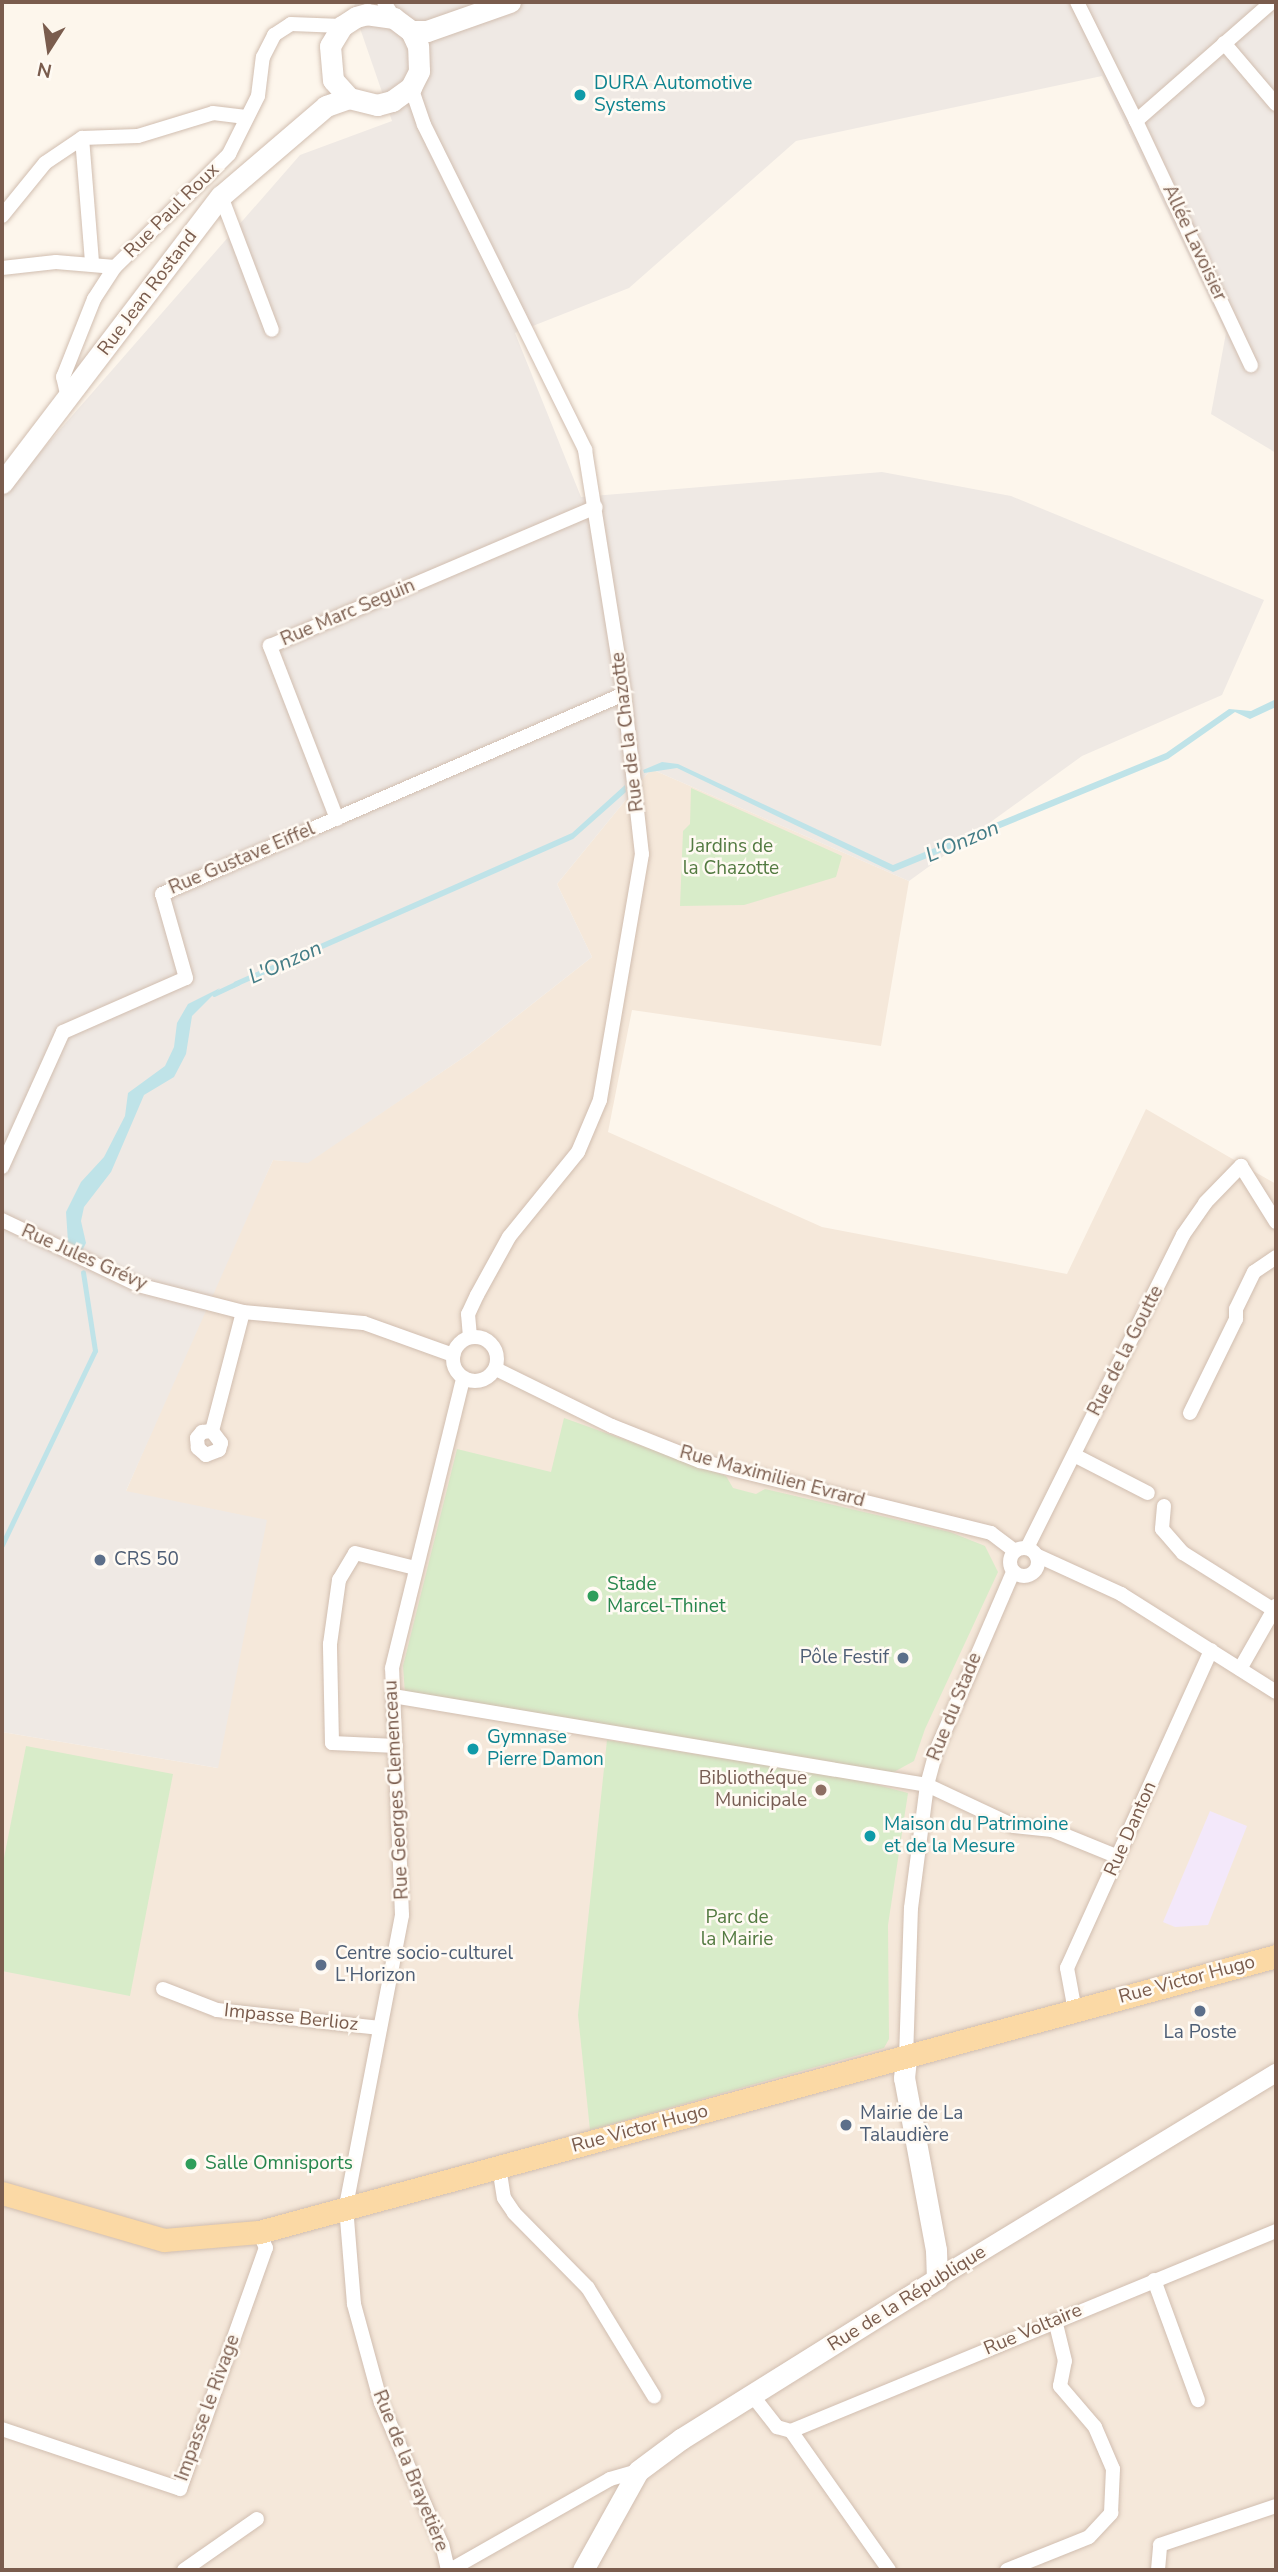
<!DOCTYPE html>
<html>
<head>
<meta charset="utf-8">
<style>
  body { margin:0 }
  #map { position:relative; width:1278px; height:2572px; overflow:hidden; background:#fdf6ec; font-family:"Nunito Sans",sans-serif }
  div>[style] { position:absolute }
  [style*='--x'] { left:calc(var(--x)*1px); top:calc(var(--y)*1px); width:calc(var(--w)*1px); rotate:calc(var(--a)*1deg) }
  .residential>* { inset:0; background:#f5e8da }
  .industrial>* { inset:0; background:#efe9e4 }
  .education>* { inset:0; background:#f3e8fa }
  .green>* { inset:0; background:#d8ecc9 }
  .water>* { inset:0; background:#bfe3e8 }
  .stream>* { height:4.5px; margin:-2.25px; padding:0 2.25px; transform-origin:2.25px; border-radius:2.25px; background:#bfe3e8 }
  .roads { filter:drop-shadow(0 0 2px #d1beb0) drop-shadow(0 0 2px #d1beb0) }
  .minor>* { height:14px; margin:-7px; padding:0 7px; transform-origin:7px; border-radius:7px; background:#fff }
  .minor>.ring { margin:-7px; padding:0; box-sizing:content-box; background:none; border:14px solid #fff; border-radius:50% }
  .tertiary>* { height:18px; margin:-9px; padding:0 9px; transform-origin:9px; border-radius:9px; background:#fff }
  .secondary>* { height:21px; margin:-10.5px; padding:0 10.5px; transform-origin:10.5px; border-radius:10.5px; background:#fff }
  .primary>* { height:23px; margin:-11.5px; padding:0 11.5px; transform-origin:11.5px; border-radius:11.5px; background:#fbd9a5 }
  .dots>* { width:19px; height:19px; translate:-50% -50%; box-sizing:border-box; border:4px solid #fffaf3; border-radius:50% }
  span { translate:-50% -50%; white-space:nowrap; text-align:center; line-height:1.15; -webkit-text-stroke:5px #fffaf3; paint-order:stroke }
  .culture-label { font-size:19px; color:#0d838f }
  .left { translate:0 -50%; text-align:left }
  .street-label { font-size:19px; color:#7a5c4d }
  .park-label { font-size:19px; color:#537a41 }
  .service-label { font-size:19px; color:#4e5e75 }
  .right { translate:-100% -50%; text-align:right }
  .leisure-label { font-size:19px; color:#27864d }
  .education-label { font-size:19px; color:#785e54 }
  .water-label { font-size:21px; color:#437c86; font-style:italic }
  .frame { position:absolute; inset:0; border:4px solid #7a5c4d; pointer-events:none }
  .north { position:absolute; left:14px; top:14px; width:70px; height:70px; -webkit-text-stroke:5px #fffaf3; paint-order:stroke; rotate:192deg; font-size:19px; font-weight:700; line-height:28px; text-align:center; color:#7a5c4d }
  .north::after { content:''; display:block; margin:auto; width:24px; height:32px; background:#7a5c4d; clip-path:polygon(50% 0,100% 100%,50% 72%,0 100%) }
</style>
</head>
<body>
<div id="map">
  <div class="residential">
    <i style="clip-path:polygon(651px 769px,909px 881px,881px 1046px,632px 1010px,608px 1132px,822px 1227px,1067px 1274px,1146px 1109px,1276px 1184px,1276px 2570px,2px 2570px,2px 1732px,218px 1768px,126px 1491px,211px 1294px,273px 1160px,308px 1162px,470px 1053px,592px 957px,557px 884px)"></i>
  </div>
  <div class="industrial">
    <i style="clip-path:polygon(356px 2px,1276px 2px,1276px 453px,1211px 414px,1226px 333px,1102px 76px,796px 141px,629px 288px,515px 333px,581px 497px,882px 472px,1011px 496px,1264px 600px,1222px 695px,1082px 756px,909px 881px,651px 769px,557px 884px,592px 957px,470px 1053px,308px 1163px,273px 1160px,126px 1491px,267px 1520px,218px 1768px,2px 1732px,2px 496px,300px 155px,392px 121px,353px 8px)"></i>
  </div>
  <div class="education">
    <i style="clip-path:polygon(1210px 1811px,1247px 1826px,1208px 1925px,1175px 1927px,1163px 1922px)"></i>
  </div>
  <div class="green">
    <i style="clip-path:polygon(691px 788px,842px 856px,836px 877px,744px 905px,680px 906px,683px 831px,690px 824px)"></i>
    <i style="clip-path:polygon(564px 1418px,726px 1476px,733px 1488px,756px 1494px,765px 1489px,950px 1532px,985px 1546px,998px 1572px,925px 1729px,914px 1761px,892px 1773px,405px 1694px,403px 1666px,457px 1449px,551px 1472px)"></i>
    <i style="clip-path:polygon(607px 1740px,855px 1779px,908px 1793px,888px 1925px,889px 2039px,884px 2048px,590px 2130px,578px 2015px)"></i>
    <i style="clip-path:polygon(26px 1746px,173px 1774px,130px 1996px,2px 1971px,2px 1868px)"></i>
  </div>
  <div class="water">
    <i style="clip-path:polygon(1276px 699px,1276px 707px,1250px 719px,1235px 712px,1168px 759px,893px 872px,677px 768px,644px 773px,643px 770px,662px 762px,678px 764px,893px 865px,1166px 753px,1229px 709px,1251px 711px)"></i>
    <i style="clip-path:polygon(625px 785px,626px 792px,573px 839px,231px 989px,234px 982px,572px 833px)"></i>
    <i style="clip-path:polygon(220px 988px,192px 1016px,186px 1054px,174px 1077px,144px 1095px,111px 1172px,84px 1207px,81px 1221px,86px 1243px,82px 1251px,73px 1247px,68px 1242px,66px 1212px,81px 1182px,104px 1157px,125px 1116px,128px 1093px,165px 1066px,174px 1047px,177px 1023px,188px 1004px)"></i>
  </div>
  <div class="stream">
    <i style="--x:214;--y:994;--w:26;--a:-25"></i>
    <i style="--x:2;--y:1545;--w:215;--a:-64.4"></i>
    <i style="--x:95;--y:1351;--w:79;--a:-98.7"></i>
  </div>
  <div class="roads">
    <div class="minor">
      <i style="--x:384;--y:2;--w:19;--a:58"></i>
      <i style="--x:1077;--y:2;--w:133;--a:63.6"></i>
      <i style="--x:1136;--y:121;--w:181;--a:-41.2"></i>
      <i style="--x:1224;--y:43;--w:80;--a:49.6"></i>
      <i style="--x:411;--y:87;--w:40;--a:71.1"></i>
      <i style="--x:424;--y:125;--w:363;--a:63.6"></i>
      <i style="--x:585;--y:450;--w:247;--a:80.9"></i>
      <i style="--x:624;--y:694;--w:161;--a:83.6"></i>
      <i style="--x:642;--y:854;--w:250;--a:99.7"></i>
      <i style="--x:600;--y:1100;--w:56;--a:112.9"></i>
      <i style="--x:578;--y:1152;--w:109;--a:129.1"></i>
      <i style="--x:509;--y:1237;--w:66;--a:118.9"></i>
      <i style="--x:477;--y:1295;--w:21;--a:115"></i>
      <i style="--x:468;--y:1314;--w:23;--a:85"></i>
      <i style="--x:1136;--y:121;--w:270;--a:64.8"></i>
      <i style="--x:221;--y:196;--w:143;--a:69.2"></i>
      <i style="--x:2;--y:216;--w:68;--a:-50.9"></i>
      <i style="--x:45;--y:163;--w:45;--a:-34"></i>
      <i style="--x:92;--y:262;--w:124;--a:-94.6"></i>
      <i style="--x:82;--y:138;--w:56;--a:-2"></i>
      <i style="--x:138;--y:136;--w:78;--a:-17"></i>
      <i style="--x:213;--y:113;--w:33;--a:7"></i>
      <i style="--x:2;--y:268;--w:54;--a:-6.3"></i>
      <i style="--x:56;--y:262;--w:59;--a:4.8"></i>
      <i style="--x:68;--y:398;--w:22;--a:-103"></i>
      <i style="--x:63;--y:377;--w:84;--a:-68.3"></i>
      <i style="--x:94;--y:299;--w:38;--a:-57"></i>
      <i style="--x:115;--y:267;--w:161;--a:-44.7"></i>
      <i style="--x:229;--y:154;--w:65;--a:-63.4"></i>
      <i style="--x:258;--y:96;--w:39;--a:-83"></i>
      <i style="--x:263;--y:57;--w:25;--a:-63"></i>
      <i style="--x:274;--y:35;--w:20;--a:-33"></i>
      <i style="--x:291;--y:24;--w:51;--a:2.2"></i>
      <i style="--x:337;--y:819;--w:186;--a:-111.2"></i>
      <i style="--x:270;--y:646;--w:354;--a:-23.1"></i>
      <i style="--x:2;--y:1167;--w:148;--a:-65.7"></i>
      <i style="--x:63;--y:1032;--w:134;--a:-23.7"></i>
      <i style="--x:186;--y:978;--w:87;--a:-105.9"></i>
      <i style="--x:162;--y:894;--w:503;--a:-23.41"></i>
      <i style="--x:2;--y:1220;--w:151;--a:25.5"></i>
      <i style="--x:138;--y:1285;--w:108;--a:14.4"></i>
      <i style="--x:243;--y:1312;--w:121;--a:5.2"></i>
      <i style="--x:364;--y:1323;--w:95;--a:19.8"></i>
      <i class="ring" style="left:453px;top:1337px;width:30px;height:30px"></i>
      <i style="--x:496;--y:1369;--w:129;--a:26.2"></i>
      <i style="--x:612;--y:1426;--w:95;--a:21.7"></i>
      <i style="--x:700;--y:1461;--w:300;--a:13.9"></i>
      <i style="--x:991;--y:1533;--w:30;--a:37"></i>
      <i style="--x:1190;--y:1413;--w:105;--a:-63.9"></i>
      <i style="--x:1236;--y:1319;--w:10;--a:-90"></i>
      <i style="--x:1236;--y:1309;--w:41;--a:-64.1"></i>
      <i style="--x:1254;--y:1272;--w:27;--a:-34"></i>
      <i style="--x:212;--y:1431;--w:15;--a:53"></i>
      <i style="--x:221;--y:1443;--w:7;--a:106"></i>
      <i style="--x:219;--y:1450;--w:14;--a:159"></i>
      <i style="--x:206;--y:1455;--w:11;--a:-139"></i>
      <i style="--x:198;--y:1448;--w:10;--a:-96"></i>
      <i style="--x:197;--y:1438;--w:8;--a:-50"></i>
      <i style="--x:202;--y:1432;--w:10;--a:-6"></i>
      <i style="--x:212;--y:1431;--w:123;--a:-75.4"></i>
      <i style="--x:1074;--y:1455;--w:83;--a:27.2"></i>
      <i style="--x:1164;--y:1506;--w:23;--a:95"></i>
      <i style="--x:1162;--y:1529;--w:32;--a:49"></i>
      <i style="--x:1183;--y:1553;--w:107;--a:32.1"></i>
      <i class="ring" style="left:1010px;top:1548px;width:14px;height:14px"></i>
      <i style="--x:1027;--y:1548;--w:350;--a:-63.5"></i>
      <i style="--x:1183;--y:1235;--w:39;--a:-55"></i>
      <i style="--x:1205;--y:1203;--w:52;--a:-45.8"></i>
      <i style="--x:1241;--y:1166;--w:66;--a:58"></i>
      <i style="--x:1036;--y:1555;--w:94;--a:24.6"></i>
      <i style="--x:1121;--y:1594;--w:183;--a:32.3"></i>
      <i style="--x:1240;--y:1669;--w:73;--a:-60.3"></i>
      <i style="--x:393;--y:1696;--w:541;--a:9.46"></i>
      <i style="--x:927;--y:1785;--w:96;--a:25.2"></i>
      <i style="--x:1014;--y:1826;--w:38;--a:6"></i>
      <i style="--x:1052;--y:1830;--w:71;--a:22.2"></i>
      <i style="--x:396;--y:1746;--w:64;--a:-177.3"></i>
      <i style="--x:332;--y:1743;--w:99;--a:-91.2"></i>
      <i style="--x:330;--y:1644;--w:65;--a:-82"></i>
      <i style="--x:339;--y:1580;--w:31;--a:-59"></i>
      <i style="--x:355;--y:1553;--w:62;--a:14"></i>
      <i style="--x:163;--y:1989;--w:58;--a:21.3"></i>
      <i style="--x:217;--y:2010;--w:164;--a:6.3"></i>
      <i style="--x:1075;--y:2011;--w:44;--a:-100.5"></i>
      <i style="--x:1067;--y:1968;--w:349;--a:-65.6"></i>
      <i style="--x:906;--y:2058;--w:150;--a:-88.1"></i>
      <i style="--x:911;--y:1908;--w:124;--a:-82.6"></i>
      <i style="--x:927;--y:1785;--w:35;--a:-75"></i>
      <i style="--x:936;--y:1751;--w:195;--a:-66.7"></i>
      <i style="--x:499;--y:2167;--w:31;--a:81"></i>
      <i style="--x:504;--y:2198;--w:18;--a:56"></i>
      <i style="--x:514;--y:2213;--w:105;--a:45.4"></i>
      <i style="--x:588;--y:2288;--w:127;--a:58.6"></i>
      <i style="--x:1154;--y:2280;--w:128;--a:69.9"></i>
      <i style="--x:752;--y:2395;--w:41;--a:52"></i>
      <i style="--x:777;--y:2427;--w:15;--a:16"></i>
      <i style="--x:791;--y:2431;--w:170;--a:54.8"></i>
      <i style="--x:2;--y:2429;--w:188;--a:18.6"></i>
      <i style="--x:180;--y:2489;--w:256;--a:-70.4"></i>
      <i style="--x:266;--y:2248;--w:17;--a:-114"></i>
      <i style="--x:791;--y:2431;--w:525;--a:-22.41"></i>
      <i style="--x:184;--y:2570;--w:89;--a:-34.9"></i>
      <i style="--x:448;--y:2570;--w:26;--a:-103"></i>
      <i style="--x:442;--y:2545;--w:155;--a:-113.2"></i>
      <i style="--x:381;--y:2403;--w:103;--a:-105.3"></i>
      <i style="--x:354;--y:2304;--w:98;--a:-94.7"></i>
      <i style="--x:346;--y:2206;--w:296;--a:-79.1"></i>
      <i style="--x:402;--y:1915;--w:247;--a:-92.3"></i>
      <i style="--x:392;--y:1668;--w:299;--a:-76.2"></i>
      <i style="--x:450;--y:2570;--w:184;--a:-29.6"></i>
      <i style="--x:610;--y:2479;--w:29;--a:-16"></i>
      <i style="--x:1007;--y:2570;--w:88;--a:-21.9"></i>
      <i style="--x:1089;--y:2537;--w:33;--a:-47"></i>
      <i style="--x:1111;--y:2513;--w:44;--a:-87.4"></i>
      <i style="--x:1113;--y:2469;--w:46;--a:-113.2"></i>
      <i style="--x:1095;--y:2427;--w:54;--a:-130.5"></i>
      <i style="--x:1060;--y:2386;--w:25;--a:-79"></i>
      <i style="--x:1065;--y:2361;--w:42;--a:-103.7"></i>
      <i style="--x:1158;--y:2570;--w:25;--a:-85"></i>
      <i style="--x:1160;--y:2545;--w:122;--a:-18.6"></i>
    </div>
    <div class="tertiary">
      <i style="--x:937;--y:2279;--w:397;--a:-31.3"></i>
    </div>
    <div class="secondary">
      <i style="--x:411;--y:31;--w:16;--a:0"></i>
      <i style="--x:427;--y:31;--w:88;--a:-19.3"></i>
      <i style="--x:2;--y:483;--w:361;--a:-52.7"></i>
      <i style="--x:221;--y:196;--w:138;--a:-40.6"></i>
      <i style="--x:326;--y:106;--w:24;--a:-19"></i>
      <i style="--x:349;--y:98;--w:29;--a:14"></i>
      <i style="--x:377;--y:105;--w:16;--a:-15"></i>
      <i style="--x:392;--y:101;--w:24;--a:-36"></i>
      <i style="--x:411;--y:87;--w:18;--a:-63"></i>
      <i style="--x:419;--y:71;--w:25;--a:-92"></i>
      <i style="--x:418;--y:46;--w:17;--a:-115"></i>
      <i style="--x:411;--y:31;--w:21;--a:-143"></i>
      <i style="--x:394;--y:18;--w:27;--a:-172"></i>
      <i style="--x:367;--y:14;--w:11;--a:165"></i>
      <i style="--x:356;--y:17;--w:17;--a:147"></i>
      <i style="--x:342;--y:26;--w:23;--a:121"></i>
      <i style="--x:330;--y:46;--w:34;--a:85"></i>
      <i style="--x:333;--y:80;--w:24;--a:48"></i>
      <i style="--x:583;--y:2570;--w:113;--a:-60.9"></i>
      <i style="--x:638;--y:2471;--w:54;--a:-36.7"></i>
      <i style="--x:681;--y:2439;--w:302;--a:-32"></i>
      <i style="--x:937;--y:2279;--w:29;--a:-92"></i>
      <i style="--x:936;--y:2250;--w:175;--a:-100.5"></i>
      <i style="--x:904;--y:2078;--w:20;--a:-84"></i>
    </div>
    <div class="primary">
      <i style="--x:2;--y:2193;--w:169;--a:16.2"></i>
      <i style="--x:164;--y:2240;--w:95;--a:-4.8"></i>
      <i style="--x:259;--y:2232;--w:1054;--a:-15.18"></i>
    </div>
  </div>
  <div class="dots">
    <i style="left:580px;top:95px;background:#0f9aa8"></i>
    <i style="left:100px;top:1560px;background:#5c6f8a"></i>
    <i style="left:593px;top:1596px;background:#2e9e5b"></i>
    <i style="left:903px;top:1658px;background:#5c6f8a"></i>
    <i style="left:473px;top:1749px;background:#0f9aa8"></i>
    <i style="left:821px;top:1790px;background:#8d6e63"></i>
    <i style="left:870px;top:1836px;background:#0f9aa8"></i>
    <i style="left:321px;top:1965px;background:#5c6f8a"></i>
    <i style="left:1200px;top:2011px;background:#5c6f8a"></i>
    <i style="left:846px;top:2125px;background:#5c6f8a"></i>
    <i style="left:191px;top:2164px;background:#2e9e5b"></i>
  </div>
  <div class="culture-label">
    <span class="left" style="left:594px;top:95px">DURA Automotive<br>Systems</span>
    <span class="left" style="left:487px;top:1749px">Gymnase<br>Pierre Damon</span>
    <span class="left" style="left:884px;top:1836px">Maison du Patrimoine<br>et de la Mesure</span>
  </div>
  <div class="street-label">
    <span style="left:172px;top:211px;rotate:-45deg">Rue Paul Roux</span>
    <span style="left:1194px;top:243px;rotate:65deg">Allée Lavoisier</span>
    <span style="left:148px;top:293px;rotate:-53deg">Rue Jean Rostand</span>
    <span style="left:348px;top:613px;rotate:-23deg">Rue Marc Seguin</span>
    <span style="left:628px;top:732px;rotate:-97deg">Rue de la Chazotte</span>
    <span style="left:242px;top:859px;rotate:-23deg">Rue Gustave Eiffel</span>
    <span style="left:84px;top:1258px;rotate:24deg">Rue Jules Grévy</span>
    <span style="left:1126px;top:1351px;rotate:-63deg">Rue de la Goutte</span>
    <span style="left:772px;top:1477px;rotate:15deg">Rue Maximilien Evrard</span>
    <span style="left:955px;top:1707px;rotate:-68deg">Rue du Stade</span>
    <span style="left:397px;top:1790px;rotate:-93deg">Rue Georges Clemenceau</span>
    <span style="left:1131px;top:1829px;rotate:-66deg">Rue Danton</span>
    <span style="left:1187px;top:1980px;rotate:-15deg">Rue Victor Hugo</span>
    <span style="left:291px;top:2018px;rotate:6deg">Impasse Berlioz</span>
    <span style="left:640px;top:2129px;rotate:-15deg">Rue Victor Hugo</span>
    <span style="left:907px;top:2299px;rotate:-32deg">Rue de la République</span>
    <span style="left:1033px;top:2330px;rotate:-23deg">Rue Voltaire</span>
    <span style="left:208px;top:2408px;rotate:-70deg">Impasse le Rivage</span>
    <span style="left:410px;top:2471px;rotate:68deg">Rue de la Brayetière</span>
  </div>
  <div class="park-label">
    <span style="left:731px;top:858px">Jardins de<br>la Chazotte</span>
    <span style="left:737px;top:1929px">Parc de<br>la Mairie</span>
  </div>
  <div class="service-label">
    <span class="left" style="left:114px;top:1560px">CRS 50</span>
    <span class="right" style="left:889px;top:1658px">Pôle Festif</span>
    <span class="left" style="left:335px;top:1965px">Centre socio-culturel<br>L'Horizon</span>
    <span style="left:1200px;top:2033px">La Poste</span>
    <span class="left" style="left:860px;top:2125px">Mairie de La<br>Talaudière</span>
  </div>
  <div class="leisure-label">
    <span class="left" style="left:607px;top:1596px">Stade<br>Marcel-Thinet</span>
    <span class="left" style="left:205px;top:2164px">Salle Omnisports</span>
  </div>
  <div class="education-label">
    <span class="right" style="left:807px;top:1790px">Bibliothéque<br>Municipale</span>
  </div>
  <div class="water-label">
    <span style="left:962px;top:841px;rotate:-23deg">L'Onzon</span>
    <span style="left:285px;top:962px;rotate:-24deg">L'Onzon</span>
  </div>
  <div class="frame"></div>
  <div class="north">N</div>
</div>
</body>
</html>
